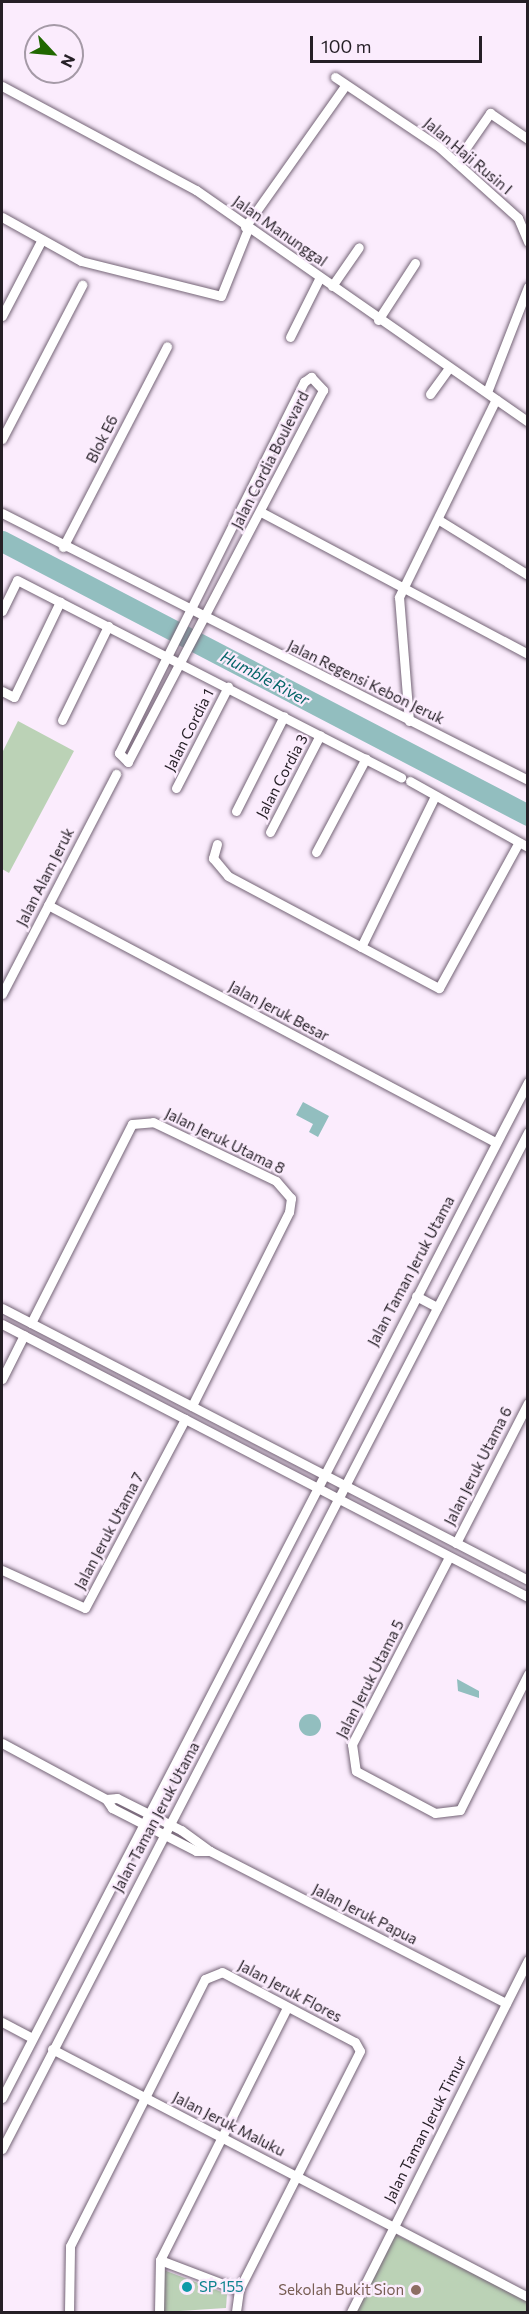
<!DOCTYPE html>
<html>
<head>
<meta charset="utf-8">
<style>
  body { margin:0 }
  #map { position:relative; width:529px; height:2314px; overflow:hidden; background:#fbecfd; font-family:Commissioner,sans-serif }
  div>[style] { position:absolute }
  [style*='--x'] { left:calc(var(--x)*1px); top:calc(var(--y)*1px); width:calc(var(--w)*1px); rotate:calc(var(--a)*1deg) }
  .green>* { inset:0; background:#bbd2b6 }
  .water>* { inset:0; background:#92bebf }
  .round { border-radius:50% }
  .river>* { height:21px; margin:-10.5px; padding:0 10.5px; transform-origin:10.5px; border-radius:10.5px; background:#92bebf }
  .roads { filter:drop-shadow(0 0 2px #746476) drop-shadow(0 0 2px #746476) }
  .minor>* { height:9px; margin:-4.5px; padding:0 4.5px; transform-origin:4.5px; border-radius:4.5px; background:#fff }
  .dots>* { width:16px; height:16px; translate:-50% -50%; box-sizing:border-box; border:3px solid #fbecfd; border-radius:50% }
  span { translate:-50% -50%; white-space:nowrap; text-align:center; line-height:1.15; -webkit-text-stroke:4.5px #fbecfd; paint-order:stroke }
  .street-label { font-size:15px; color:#251f26 }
  .culture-label { font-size:15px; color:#0d838f }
  .left { translate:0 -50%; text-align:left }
  .education-label { font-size:15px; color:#785e54 }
  .right { translate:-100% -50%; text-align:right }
  .water-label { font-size:16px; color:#046567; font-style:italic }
  .frame { position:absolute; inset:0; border:3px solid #251f26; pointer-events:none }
  .north { position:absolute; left:24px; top:24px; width:60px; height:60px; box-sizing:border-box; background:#fbecfd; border:2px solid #a59aa7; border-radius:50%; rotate:116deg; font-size:16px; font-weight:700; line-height:24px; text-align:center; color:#251f26 }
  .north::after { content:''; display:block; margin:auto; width:21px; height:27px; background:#206800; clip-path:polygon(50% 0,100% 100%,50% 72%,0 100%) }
  .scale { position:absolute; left:310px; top:36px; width:172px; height:27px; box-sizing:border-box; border:3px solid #251f26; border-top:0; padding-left:8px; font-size:18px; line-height:21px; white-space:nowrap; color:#251f26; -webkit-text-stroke:4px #fbecfd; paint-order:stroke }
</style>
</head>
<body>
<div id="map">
  <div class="green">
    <i style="clip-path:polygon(18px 721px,74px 751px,9px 873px,2px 869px,2px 753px)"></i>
    <i style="clip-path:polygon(391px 2232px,527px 2301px,527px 2312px,352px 2312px)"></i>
    <i style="clip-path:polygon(161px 2269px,227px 2294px,226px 2308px,164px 2312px)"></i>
  </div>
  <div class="water">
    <i style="clip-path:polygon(303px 1102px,329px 1116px,318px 1137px,309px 1132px,313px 1124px,296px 1115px)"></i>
    <i style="clip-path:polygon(457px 1679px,479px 1691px,479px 1698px,458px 1691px)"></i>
    <i class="round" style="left:299px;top:1714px;width:22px;height:22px"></i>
  </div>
  <div class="river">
    <i style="--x:2;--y:541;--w:593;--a:27.52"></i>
  </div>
  <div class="roads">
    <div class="minor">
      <i style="--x:335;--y:77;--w:125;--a:33.9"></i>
      <i style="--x:439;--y:147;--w:106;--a:41.9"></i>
      <i style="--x:518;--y:218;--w:26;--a:67"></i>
      <i style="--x:2;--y:86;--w:220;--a:28.2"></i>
      <i style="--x:196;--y:190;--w:405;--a:34.9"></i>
      <i style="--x:456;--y:162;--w:60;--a:-55.2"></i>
      <i style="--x:490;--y:113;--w:46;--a:34.4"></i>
      <i style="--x:2;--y:217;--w:90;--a:29.1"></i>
      <i style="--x:81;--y:261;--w:144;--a:14"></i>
      <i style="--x:221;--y:296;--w:72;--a:-68.1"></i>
      <i style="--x:245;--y:227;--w:173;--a:-54.7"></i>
      <i style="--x:332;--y:286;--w:47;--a:-55.3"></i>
      <i style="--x:2;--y:316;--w:85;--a:-62.5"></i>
      <i style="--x:378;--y:320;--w:68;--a:-57"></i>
      <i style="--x:290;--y:337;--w:67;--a:-63.4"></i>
      <i style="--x:311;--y:377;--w:18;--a:47"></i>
      <i style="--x:323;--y:390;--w:420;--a:117.7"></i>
      <i style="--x:128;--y:762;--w:13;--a:-135"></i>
      <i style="--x:119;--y:753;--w:415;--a:-63.5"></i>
      <i style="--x:304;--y:382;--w:9;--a:-36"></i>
      <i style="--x:487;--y:392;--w:113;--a:-68.7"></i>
      <i style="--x:430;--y:394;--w:32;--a:-54"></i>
      <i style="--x:2;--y:439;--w:174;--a:-62.5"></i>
      <i style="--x:261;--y:512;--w:302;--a:28"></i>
      <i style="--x:2;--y:513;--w:590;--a:26.91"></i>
      <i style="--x:439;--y:520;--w:105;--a:31.7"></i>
      <i style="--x:63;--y:547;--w:226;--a:-62.6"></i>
      <i style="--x:2;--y:611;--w:34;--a:-64"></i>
      <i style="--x:17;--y:580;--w:432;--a:27.2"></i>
      <i style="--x:2;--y:691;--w:13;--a:27"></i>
      <i style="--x:14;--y:697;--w:106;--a:-64.2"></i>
      <i style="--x:62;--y:720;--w:105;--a:-63.9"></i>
      <i style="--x:409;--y:721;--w:124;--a:-94.6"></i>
      <i style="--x:399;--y:597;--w:220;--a:-63.9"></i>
      <i style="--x:410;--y:781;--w:135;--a:29.2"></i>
      <i style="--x:176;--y:788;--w:114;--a:-62.8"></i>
      <i style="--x:236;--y:811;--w:106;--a:-63.2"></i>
      <i style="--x:270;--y:832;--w:109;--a:-62.7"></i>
      <i style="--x:217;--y:844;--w:15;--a:106"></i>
      <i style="--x:213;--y:858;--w:23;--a:50"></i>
      <i style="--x:228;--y:876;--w:239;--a:28"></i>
      <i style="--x:439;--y:988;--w:166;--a:-61.3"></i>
      <i style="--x:316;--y:852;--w:106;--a:-62"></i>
      <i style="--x:48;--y:905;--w:506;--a:27.93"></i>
      <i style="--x:361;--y:947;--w:168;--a:-63.9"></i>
      <i style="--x:2;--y:994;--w:248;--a:-62.6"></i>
      <i style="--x:416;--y:1296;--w:24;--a:28"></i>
      <i style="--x:2;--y:1308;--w:592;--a:27.34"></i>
      <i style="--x:31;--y:1323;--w:223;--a:-63.1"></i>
      <i style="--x:132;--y:1124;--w:21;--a:-5"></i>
      <i style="--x:153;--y:1122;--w:136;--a:25.6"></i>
      <i style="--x:276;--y:1181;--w:23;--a:49"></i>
      <i style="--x:291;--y:1198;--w:14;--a:98"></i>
      <i style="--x:289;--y:1212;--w:217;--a:116.6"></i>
      <i style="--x:2;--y:1324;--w:593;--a:27.43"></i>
      <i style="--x:2;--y:1379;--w:49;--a:-63.4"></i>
      <i style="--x:456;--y:1543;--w:157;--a:-62.8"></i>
      <i style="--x:449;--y:1557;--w:211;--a:117.4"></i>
      <i style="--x:352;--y:1744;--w:27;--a:82"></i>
      <i style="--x:356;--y:1771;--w:89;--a:28"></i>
      <i style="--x:435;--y:1813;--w:25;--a:-7"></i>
      <i style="--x:460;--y:1810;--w:152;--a:-63.4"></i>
      <i style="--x:2;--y:1570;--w:91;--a:24.6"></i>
      <i style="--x:85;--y:1608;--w:214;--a:-62.1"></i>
      <i style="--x:2;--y:1743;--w:118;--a:28.3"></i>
      <i style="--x:106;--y:1799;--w:11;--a:-5"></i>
      <i style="--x:117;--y:1798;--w:72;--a:26.6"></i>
      <i style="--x:181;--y:1830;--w:36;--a:36"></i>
      <i style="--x:210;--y:1851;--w:333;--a:27.2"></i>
      <i style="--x:106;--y:1799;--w:11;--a:56"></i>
      <i style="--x:112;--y:1808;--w:94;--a:27.1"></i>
      <i style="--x:196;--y:1851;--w:14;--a:0"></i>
      <i style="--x:2;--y:2022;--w:34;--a:28"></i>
      <i style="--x:52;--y:2049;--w:537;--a:27.52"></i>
      <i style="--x:2;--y:2098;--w:1144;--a:-62.63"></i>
      <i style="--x:2;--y:2149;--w:1145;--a:-62.65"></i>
      <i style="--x:160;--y:2260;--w:85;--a:20.8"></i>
      <i style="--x:69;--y:2312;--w:66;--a:-89.1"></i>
      <i style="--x:70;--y:2246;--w:299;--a:-63.2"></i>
      <i style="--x:205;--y:1979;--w:18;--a:-22"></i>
      <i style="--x:222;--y:1972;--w:150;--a:27.8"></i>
      <i style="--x:355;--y:2042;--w:10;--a:61"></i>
      <i style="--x:360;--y:2051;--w:268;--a:116.9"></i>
      <i style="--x:239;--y:2290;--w:22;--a:98"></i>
      <i style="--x:159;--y:2312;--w:52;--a:-88.9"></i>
      <i style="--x:160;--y:2260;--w:283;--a:-63.3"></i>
      <i style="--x:351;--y:2312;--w:394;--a:-63.3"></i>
    </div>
  </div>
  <div class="dots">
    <i style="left:187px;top:2287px;background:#0f9aa8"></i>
    <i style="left:416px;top:2290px;background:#8d6e63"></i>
  </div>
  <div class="street-label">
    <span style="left:468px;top:156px;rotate:40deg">Jalan Haji Rusin I</span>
    <span style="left:280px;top:231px;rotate:35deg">Jalan Manunggal</span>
    <span style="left:102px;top:439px;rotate:-63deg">Blok E6</span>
    <span style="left:270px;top:460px;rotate:-63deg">Jalan Cordia Boulevard</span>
    <span style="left:366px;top:682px;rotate:26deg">Jalan Regensi Kebon Jeruk</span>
    <span style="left:189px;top:730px;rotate:-63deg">Jalan Cordia 1</span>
    <span style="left:282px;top:776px;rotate:-62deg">Jalan Cordia 3</span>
    <span style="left:45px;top:877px;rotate:-63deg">Jalan Alam Jeruk</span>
    <span style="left:279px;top:1011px;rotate:28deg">Jalan Jeruk Besar</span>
    <span style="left:225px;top:1141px;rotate:26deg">Jalan Jeruk Utama 8</span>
    <span style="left:411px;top:1271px;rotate:-62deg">Jalan Taman Jeruk Utama</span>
    <span style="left:478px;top:1466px;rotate:-63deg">Jalan Jeruk Utama 6</span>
    <span style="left:109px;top:1531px;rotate:-62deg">Jalan Jeruk Utama 7</span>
    <span style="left:370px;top:1679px;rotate:-63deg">Jalan Jeruk Utama 5</span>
    <span style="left:156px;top:1817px;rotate:-62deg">Jalan Taman Jeruk Utama</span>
    <span style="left:365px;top:1914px;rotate:27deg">Jalan Jeruk Papua</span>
    <span style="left:290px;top:1991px;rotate:28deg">Jalan Jeruk Flores</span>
    <span style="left:229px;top:2124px;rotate:27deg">Jalan Jeruk Maluku</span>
    <span style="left:425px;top:2129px;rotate:-63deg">Jalan Taman Jeruk Timur</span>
  </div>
  <div class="culture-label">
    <span class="left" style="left:199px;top:2287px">SP 155</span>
  </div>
  <div class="education-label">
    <span class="right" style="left:404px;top:2290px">Sekolah Bukit Sion</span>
  </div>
  <div class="water-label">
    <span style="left:265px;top:678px;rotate:28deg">Humble River</span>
  </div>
  <div class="frame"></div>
  <div class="north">N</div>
  <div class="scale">100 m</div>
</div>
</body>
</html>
